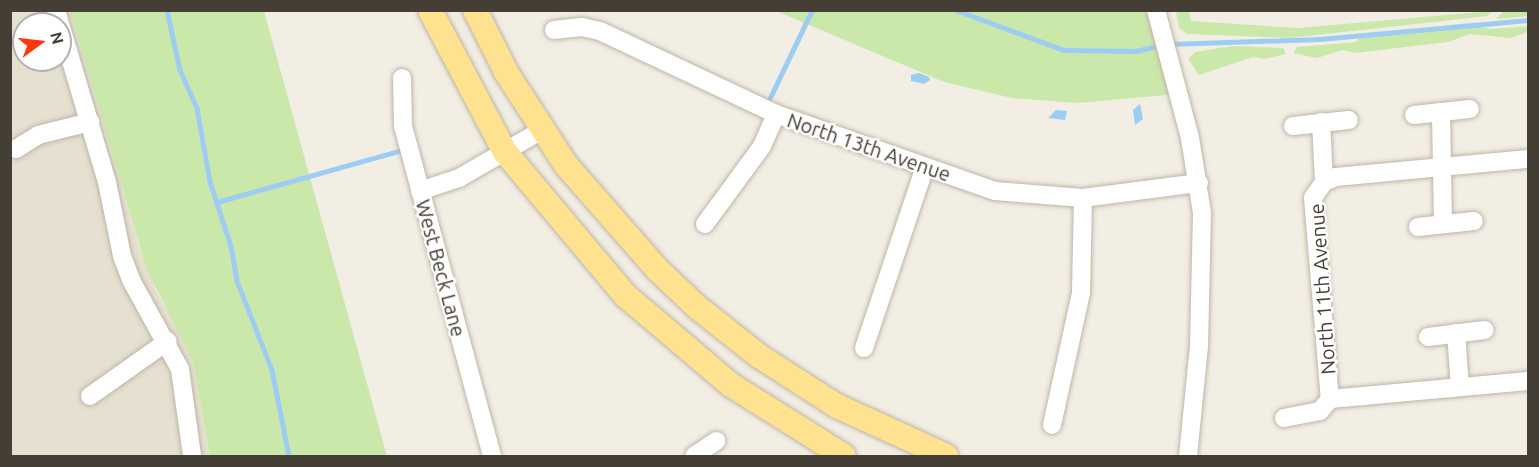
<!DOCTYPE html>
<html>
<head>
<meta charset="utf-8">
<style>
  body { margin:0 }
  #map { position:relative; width:1539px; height:467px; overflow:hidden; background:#f2eee4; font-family:Ubuntu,sans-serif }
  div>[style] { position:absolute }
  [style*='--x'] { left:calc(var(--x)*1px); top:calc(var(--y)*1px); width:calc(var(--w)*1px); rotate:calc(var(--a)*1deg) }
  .residential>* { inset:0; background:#e6e0d1 }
  .green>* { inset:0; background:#cbe8ab }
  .water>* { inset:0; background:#9dcdf2 }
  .stream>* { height:4.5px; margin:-2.25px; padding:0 2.25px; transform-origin:2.25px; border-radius:2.25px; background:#9dcdf2 }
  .roads { filter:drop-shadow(0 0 2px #beb6a6) drop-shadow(0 0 2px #beb6a6) }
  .minor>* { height:18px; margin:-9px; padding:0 9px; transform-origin:9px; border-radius:9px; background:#fff }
  .major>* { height:24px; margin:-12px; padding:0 12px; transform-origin:12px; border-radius:12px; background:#ffe290 }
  span { translate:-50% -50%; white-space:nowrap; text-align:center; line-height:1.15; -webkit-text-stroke:4.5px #fff; paint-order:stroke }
  .street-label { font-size:20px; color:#443e34 }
  .frame { position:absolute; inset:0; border:12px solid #443e34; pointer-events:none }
  .north { position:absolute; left:12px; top:12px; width:60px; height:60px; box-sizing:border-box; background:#fff; border:2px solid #b4b2ae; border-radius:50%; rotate:75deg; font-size:16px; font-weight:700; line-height:24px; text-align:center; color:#443e34 }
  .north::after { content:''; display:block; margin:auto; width:21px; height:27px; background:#ff370e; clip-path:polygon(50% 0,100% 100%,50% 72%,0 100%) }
</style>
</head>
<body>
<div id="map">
  <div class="residential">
    <i style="clip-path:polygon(evenodd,10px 11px,70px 11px,141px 251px,158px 295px,182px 333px,193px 362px,210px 456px,11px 456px,10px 11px,24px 24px,60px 24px,60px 60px,24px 60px,24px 24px)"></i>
  </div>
  <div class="green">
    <i style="clip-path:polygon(70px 11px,264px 11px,387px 456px,210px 456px,193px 362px,147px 270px)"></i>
    <i style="clip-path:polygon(776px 11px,1156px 11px,1178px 94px,1078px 103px,1012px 98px,944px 82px)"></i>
    <i style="clip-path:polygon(1189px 11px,1191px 21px,1298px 28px,1492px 11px,1487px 16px,1289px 38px,1187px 34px,1179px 28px,1176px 12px)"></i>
    <i style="clip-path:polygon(1504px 11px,1528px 11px,1528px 16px,1496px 19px)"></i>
    <i style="clip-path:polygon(1468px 23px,1490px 29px,1528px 26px,1528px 32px,1510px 38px,1470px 34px,1448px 42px,1355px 53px,1343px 50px,1317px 58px,1293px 53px,1297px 47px,1355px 42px,1363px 35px)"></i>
    <i style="clip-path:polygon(1232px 46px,1283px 48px,1286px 54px,1264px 59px,1253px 57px,1199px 75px,1188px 59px,1195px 52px)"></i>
  </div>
  <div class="water">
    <i style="clip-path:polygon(919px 73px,929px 77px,930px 80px,924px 84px,911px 81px,911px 75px)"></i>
    <i style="clip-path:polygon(1140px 104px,1143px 119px,1135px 125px,1133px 110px)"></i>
    <i style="clip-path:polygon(1056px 110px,1067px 111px,1065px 120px,1048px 118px)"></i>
  </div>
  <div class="stream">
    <i style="--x:167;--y:10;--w:61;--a:77.8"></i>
    <i style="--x:180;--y:70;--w:42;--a:65.9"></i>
    <i style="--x:197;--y:108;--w:75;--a:80"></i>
    <i style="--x:210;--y:182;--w:67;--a:71.8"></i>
    <i style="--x:231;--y:246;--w:36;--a:80"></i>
    <i style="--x:237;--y:281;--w:96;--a:68.5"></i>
    <i style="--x:272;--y:370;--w:88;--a:78.8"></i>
    <i style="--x:956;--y:10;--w:115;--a:20.3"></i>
    <i style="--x:1064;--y:50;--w:72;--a:0.8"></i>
    <i style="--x:1136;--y:51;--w:26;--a:-13"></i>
    <i style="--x:1169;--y:44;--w:151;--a:-1.9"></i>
    <i style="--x:1320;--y:39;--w:209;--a:-5.2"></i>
    <i style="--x:767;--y:104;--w:104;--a:-64.4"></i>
    <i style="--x:217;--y:202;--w:196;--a:-15.7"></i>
  </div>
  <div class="roads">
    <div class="minor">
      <i style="--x:56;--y:10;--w:179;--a:73.5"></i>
      <i style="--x:107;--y:182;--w:76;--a:78.5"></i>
      <i style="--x:122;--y:256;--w:26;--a:69"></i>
      <i style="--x:131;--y:280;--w:102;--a:61.2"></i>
      <i style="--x:180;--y:369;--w:88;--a:82.1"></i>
      <i style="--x:1156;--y:10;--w:132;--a:75.1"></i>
      <i style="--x:1190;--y:138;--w:76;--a:80.9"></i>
      <i style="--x:1202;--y:213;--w:133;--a:91.3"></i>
      <i style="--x:1199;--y:346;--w:111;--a:95.7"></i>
      <i style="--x:554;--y:30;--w:28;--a:-6"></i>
      <i style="--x:582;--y:27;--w:18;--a:13"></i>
      <i style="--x:600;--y:31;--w:195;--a:25.2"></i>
      <i style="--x:776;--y:114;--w:232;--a:19.4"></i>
      <i style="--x:995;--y:191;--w:88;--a:4.5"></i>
      <i style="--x:1083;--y:198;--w:117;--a:-7.4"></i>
      <i style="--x:402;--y:78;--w:48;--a:88.8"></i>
      <i style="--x:403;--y:126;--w:342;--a:74.9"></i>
      <i style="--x:1441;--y:112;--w:112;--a:89"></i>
      <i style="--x:1414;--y:115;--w:56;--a:-6.1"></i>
      <i style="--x:1321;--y:122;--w:60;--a:87.1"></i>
      <i style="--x:1324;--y:182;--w:19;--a:125"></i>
      <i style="--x:1313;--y:198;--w:202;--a:85.2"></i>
      <i style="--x:1293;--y:126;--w:56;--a:-6.1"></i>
      <i style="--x:16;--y:149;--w:26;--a:-32"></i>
      <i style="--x:38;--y:135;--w:54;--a:-14"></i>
      <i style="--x:1324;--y:182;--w:13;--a:-23"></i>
      <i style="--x:1336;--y:177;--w:193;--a:-5.4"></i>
      <i style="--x:420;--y:191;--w:41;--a:-18.4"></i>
      <i style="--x:459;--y:178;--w:96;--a:-30"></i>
      <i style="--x:705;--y:224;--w:97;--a:-53.8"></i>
      <i style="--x:762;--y:146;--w:35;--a:-66"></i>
      <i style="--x:1418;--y:227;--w:56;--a:-6.1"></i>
      <i style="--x:1456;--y:333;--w:54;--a:85.8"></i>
      <i style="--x:1428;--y:337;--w:57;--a:-7"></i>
      <i style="--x:864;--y:348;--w:191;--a:-71.4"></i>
      <i style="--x:90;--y:396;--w:95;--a:-35.2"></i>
      <i style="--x:1284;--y:418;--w:37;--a:-11"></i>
      <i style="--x:1320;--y:411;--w:16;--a:-50"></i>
      <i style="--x:1330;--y:399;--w:199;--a:-5.2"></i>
      <i style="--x:1052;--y:425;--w:135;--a:-77.6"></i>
      <i style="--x:1081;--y:293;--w:95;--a:-88.8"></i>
      <i style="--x:694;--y:456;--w:27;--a:-34"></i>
    </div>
    <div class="major">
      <i style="--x:430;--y:10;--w:161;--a:62.2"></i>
      <i style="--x:505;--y:152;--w:188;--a:50"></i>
      <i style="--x:626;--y:296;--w:138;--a:40.3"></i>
      <i style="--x:731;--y:385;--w:133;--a:32.1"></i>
      <i style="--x:475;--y:10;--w:69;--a:63.4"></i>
      <i style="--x:506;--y:72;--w:111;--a:57.2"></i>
      <i style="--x:566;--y:165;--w:138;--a:48.8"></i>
      <i style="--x:657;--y:269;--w:55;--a:43.5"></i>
      <i style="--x:697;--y:307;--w:79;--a:38.3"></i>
      <i style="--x:759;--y:356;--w:93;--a:32.7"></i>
      <i style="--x:837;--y:406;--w:120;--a:24.6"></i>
    </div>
  </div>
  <div class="street-label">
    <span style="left:869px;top:147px;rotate:19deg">North 13th Avenue</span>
    <span style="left:441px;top:268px;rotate:75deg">West Beck Lane</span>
    <span style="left:1322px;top:289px;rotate:-94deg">North 11th Avenue</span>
  </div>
  <div class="frame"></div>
  <div class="north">N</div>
</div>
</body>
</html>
